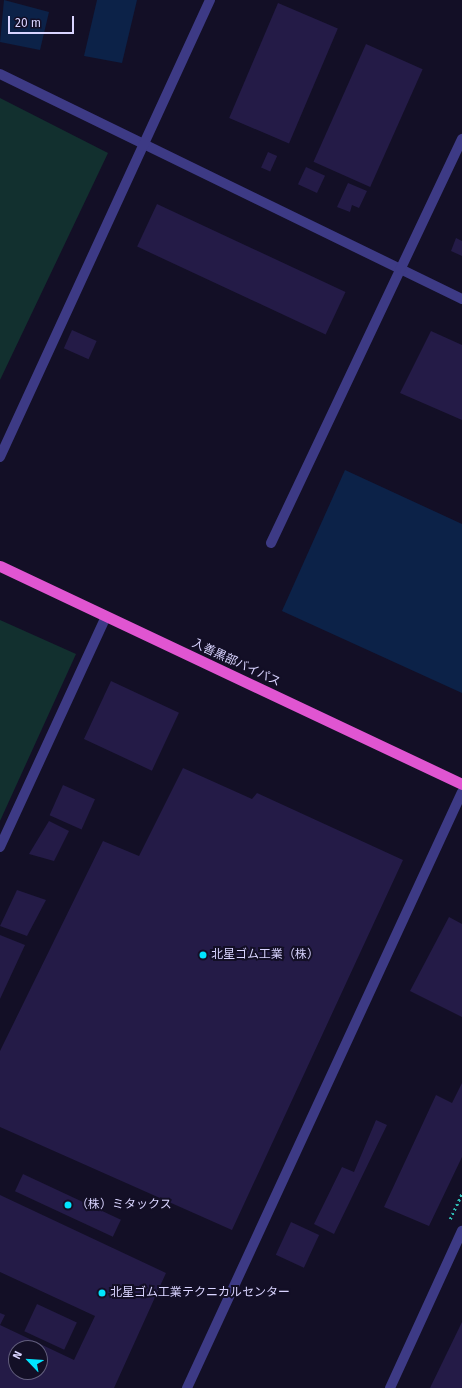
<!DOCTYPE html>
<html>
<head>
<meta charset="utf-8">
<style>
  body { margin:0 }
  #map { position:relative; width:462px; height:1388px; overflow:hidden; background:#130f26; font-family:"Fira Sans","Noto Sans JP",sans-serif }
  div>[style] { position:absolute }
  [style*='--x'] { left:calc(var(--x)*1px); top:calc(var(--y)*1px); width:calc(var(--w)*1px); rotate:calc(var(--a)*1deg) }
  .green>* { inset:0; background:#12302f }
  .water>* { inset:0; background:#0c2248 }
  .building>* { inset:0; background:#241b47; transform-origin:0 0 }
  .path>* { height:2.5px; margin-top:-1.25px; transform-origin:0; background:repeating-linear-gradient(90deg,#2fb8b0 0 2px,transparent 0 5px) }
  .service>* { height:10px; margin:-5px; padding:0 5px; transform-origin:5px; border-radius:5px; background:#3d3a85 }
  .minor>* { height:10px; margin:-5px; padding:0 5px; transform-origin:5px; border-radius:5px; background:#3d3a85 }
  .trunk>* { height:11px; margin:-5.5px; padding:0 5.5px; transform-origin:5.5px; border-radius:5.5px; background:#e055d1 }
  .dots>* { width:11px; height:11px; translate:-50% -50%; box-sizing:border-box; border:2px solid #130f26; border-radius:50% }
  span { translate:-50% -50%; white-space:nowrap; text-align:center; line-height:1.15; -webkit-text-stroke:4px #130f26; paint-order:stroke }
  .street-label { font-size:12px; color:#d9d4ff }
  .poi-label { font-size:12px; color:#d9d4ff }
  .left { translate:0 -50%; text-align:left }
  .north { position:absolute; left:8px; top:1340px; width:40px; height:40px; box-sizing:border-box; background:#130f26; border:1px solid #625e7d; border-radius:50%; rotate:295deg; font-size:11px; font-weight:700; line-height:16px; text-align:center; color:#d9d4ff }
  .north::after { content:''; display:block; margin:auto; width:14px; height:18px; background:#00e5ff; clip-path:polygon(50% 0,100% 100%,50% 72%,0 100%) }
  .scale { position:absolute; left:8px; top:16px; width:66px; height:18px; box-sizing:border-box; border:2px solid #d9d4ff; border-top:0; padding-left:5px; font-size:12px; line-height:14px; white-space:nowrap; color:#d9d4ff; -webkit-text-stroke:3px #130f26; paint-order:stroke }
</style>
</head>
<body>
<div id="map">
  <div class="green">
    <i style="clip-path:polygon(0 98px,108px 153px,0 380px)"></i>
    <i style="clip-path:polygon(0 620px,76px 654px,0 821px)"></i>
  </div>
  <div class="water">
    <i style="clip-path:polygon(4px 0,49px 12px,40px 50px,0 42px)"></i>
    <i style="clip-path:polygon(97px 0,137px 0,122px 63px,84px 56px)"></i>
    <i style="clip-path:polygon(345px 470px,462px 524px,462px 693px,282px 611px)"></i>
  </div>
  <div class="building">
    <i style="left:278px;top:3px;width:65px;height:125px;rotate:23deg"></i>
    <i style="left:366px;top:44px;width:62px;height:129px;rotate:24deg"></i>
    <i style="left:268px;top:152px;width:10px;height:17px;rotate:24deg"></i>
    <i style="left:306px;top:167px;width:21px;height:19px;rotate:25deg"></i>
    <i style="clip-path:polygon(348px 183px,367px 191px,359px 208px,352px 205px,350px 212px,337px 207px)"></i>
    <i style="left:157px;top:204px;width:208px;height:47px;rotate:25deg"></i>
    <i style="clip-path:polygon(456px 238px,462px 241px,462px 256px,451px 251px)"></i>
    <i style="left:72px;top:330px;width:27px;height:20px;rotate:24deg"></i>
    <i style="clip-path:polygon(431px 331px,462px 345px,462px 420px,400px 393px)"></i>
    <i style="left:111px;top:681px;width:75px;height:64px;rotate:25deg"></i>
    <i style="clip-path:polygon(183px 768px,252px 799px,257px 793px,403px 860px,232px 1230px,0 1127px,0 1051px,103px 841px,139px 856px)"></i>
    <i style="left:63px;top:785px;width:35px;height:33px;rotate:24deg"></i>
    <i style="clip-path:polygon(49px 821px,69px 831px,54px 861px,29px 854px)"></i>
    <i style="clip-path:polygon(17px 890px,46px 900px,27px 936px,0 926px)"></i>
    <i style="clip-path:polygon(449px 917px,462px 924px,462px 1017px,410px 991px)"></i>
    <i style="clip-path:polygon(0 935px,25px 945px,0 999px)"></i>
    <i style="clip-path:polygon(462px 1083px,462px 1157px,429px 1226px,384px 1207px,436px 1095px,452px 1103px)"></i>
    <i style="clip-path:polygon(376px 1120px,387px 1125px,334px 1234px,314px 1224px,342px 1167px,354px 1172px)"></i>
    <i style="left:23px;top:1174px;width:108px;height:19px;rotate:25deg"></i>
    <i style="clip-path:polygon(evenodd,0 1195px,166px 1273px,114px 1388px,0 1388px,0 1313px,5px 1315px,0 1325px,74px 1360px,95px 1316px,0 1272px,0 1195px,16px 1348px,40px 1348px,40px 1372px,16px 1372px,16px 1348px)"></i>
    <i style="left:291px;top:1222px;width:31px;height:36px;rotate:25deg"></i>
    <i style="left:37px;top:1304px;width:44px;height:30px;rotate:25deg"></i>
    <i style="clip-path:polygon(462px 1322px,462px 1388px,430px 1388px)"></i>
  </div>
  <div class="path">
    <i style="--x:450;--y:1219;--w:29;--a:-65"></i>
  </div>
  <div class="service">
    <i style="--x:0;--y:74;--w:514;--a:25.97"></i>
    <i style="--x:0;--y:457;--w:503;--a:-65.32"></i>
    <i style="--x:271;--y:543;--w:447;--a:-64.7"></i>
  </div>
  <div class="minor">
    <i style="--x:0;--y:847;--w:253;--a:-65.3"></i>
    <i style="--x:187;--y:1388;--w:656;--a:-65.23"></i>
    <i style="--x:390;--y:1388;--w:173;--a:-65.4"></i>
  </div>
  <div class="trunk">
    <i style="--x:0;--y:566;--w:511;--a:25.26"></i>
  </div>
  <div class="dots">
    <i style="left:203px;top:955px;background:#00e5ff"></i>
    <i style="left:68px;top:1205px;background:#00e5ff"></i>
    <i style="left:102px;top:1293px;background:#00e5ff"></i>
  </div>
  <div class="street-label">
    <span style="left:236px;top:663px;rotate:25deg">入善黒部バイパス</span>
  </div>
  <div class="poi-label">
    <span class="left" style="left:211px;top:955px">北星ゴム工業（株）</span>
    <span class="left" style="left:76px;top:1205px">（株）ミタックス</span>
    <span class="left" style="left:110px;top:1293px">北星ゴム工業テクニカルセンター</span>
  </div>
  <div class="north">N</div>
  <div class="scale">20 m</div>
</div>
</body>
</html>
